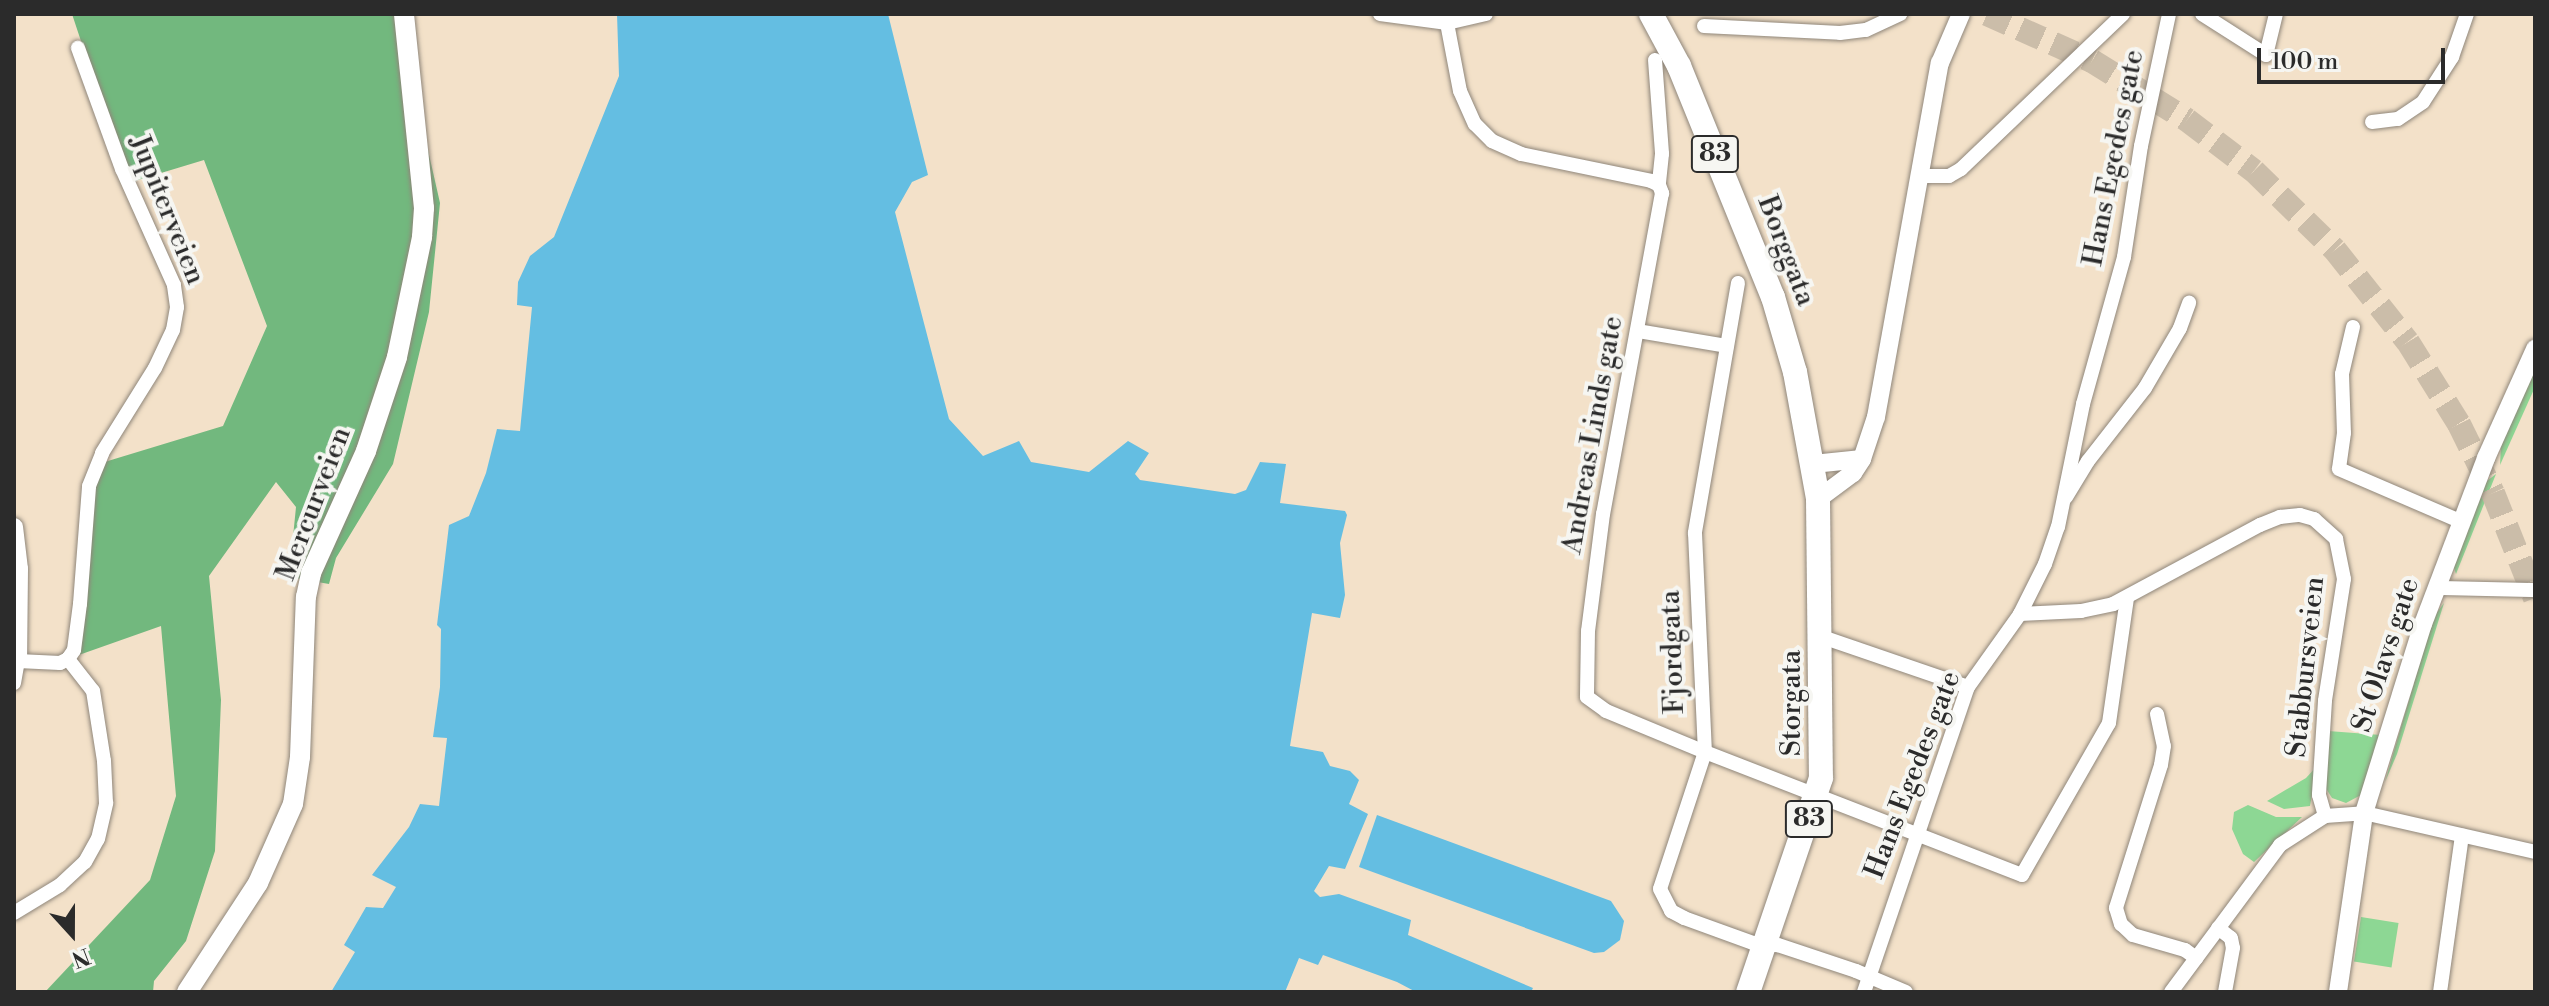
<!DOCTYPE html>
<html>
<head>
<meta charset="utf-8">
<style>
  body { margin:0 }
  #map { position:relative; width:2549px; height:1006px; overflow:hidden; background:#f3e1c9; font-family:"Libre Bodoni",serif }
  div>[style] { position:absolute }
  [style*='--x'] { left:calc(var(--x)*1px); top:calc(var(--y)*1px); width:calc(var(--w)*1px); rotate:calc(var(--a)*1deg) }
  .green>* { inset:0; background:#8dd794; transform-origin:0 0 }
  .forest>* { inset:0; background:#72b87e }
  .water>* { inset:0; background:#64bee2 }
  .trunk-tunnel>* { height:24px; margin-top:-12px; transform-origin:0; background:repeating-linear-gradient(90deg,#cbbda9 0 24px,transparent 0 36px) }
  .roads { filter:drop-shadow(0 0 2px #8f867a) drop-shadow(0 0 2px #8f867a) }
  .minor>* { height:14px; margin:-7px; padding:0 7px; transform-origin:7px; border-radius:7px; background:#fff }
  .tertiary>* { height:18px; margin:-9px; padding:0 9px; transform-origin:9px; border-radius:9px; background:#fff }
  .secondary>* { height:20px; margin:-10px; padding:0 10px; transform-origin:10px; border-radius:10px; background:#fff }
  .trunk>* { height:24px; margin:-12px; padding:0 12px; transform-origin:12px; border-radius:12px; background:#fff }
  span { translate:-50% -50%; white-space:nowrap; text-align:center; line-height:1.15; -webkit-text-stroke:8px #f6f6f2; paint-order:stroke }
  .shield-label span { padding:2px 6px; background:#f6f6f2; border:2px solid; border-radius:6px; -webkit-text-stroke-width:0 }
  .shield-label { font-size:26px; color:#2b2b2b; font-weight:700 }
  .street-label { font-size:28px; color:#2b2b2b }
  .frame { position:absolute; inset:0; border:16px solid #2b2b2b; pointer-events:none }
  .north { position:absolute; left:32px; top:894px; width:80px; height:80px; -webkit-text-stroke:6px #f6f6f2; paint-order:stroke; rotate:159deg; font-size:22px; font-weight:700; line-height:32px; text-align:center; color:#2b2b2b }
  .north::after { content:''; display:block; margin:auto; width:28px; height:36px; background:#2b2b2b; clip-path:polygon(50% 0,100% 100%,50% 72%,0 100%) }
  .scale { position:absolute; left:2257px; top:48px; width:188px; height:36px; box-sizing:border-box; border:4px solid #2b2b2b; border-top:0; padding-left:10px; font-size:24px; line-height:28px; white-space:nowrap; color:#2b2b2b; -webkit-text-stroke:6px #f6f6f2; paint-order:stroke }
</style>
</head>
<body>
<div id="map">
  <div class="green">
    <i style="clip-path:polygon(2535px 366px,2535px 387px,2500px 465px,2501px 446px)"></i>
    <i style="clip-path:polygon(2496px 474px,2456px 574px,2453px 565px,2483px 484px)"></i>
    <i style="clip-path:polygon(2444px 603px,2397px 754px,2385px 782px,2433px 618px)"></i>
    <i style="clip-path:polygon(2328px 731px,2381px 735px,2361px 795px,2346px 803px,2332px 798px,2325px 787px)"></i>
    <i style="clip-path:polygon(2317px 766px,2310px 806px,2284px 809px,2267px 801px,2306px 778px)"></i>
    <i style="clip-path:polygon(2248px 805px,2276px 817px,2302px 817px,2254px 862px,2243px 854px,2232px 829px,2234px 812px)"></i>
    <i style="left:2361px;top:917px;width:38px;height:45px;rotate:9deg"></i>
  </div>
  <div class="forest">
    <i style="clip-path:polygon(72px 14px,397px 14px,440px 203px,429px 312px,393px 464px,336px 558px,329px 584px,289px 577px,296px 507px,276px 482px,209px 576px,221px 700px,215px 851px,186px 941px,154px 981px,153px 992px,45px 992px,150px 880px,176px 796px,161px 626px,76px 656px,98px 464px,223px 426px,267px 326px,204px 160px,128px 183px)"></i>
  </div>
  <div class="water">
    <i style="clip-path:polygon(617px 14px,888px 14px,928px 175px,912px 182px,895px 212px,949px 419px,983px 456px,1019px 441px,1031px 462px,1089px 472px,1128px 441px,1149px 453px,1135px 474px,1140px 480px,1235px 494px,1246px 490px,1260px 462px,1286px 464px,1280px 503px,1345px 511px,1347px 515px,1340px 543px,1345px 595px,1340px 618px,1312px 613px,1290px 746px,1323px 752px,1330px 766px,1350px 771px,1359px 780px,1349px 804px,1368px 814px,1345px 869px,1329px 866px,1314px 891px,1320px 897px,1339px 894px,1411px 920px,1408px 935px,1533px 988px,1531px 992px,1416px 992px,1397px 982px,1323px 955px,1318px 965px,1299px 958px,1285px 992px,331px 992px,355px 952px,344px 945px,366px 907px,383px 908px,396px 887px,372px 875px,409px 827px,420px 804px,439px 806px,447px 738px,433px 737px,440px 687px,441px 629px,437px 625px,449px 525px,469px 516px,486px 473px,497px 429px,520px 431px,532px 307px,517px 305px,518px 282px,530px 256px,554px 237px,619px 76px)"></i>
    <i style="clip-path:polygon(1377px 815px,1611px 901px,1624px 921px,1620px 940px,1604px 952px,1594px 953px,1359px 867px)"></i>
  </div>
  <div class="trunk-tunnel">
    <i style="--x:1987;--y:14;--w:115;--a:24.1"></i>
    <i style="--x:2092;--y:61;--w:112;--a:31.8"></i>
    <i style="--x:2187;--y:120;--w:84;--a:37.3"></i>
    <i style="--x:2254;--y:171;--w:113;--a:44.3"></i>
    <i style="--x:2335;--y:250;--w:117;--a:51.6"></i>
    <i style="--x:2408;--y:342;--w:97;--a:58.1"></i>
    <i style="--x:2459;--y:424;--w:77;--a:63.8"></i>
    <i style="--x:2493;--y:493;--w:113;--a:68.2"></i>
  </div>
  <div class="roads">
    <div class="minor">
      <i style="--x:1380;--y:14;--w:68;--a:7.7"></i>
      <i style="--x:1447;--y:23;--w:40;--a:-13"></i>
      <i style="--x:2202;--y:14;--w:76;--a:32.6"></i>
      <i style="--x:2266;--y:55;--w:42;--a:-76.3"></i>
      <i style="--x:1447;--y:23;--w:69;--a:79.2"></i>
      <i style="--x:1460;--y:91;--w:36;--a:66"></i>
      <i style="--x:1475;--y:124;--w:24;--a:45"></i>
      <i style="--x:1492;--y:141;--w:32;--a:24"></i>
      <i style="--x:1521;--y:154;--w:133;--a:11.7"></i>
      <i style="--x:1651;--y:181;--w:9;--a:27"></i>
      <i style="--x:1659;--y:185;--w:9;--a:69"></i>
      <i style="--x:1662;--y:193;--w:326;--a:100.4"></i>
      <i style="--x:1603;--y:514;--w:118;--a:97.3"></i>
      <i style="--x:1588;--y:631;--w:66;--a:90.9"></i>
      <i style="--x:1587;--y:697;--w:24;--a:36"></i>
      <i style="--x:1606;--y:711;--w:107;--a:22.5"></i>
      <i style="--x:1705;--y:752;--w:340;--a:21.2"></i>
      <i style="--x:2022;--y:875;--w:175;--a:-60.2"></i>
      <i style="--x:2109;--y:723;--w:126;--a:-81.8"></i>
      <i style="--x:1704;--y:26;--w:136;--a:2.9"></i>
      <i style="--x:1840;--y:33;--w:26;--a:-7"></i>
      <i style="--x:1866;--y:30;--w:38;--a:-25"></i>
      <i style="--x:1655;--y:60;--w:94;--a:85.7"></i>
      <i style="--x:1662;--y:154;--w:31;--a:96"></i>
      <i style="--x:2372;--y:122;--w:26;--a:-7"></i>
      <i style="--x:2398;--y:119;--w:30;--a:-34"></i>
      <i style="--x:2423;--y:102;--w:54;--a:-57.2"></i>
      <i style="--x:2452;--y:57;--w:46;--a:-70.8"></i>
      <i style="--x:1921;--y:176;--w:28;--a:0"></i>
      <i style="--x:1949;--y:176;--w:14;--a:-30"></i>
      <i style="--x:1961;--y:169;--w:224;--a:-43.7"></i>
      <i style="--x:1738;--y:283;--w:254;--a:99.8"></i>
      <i style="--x:1695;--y:533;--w:219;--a:87.4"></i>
      <i style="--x:1705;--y:752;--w:144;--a:108.2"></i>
      <i style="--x:1660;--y:889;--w:25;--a:63"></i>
      <i style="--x:1671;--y:911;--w:15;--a:28"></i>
      <i style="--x:1684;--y:918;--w:73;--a:19.9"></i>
      <i style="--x:1753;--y:943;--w:25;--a:5"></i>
      <i style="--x:1778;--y:945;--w:82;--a:18.4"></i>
      <i style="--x:1856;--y:971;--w:54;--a:22.8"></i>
      <i style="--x:2353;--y:327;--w:48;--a:103.2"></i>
      <i style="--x:2342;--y:374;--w:59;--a:88.1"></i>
      <i style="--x:2344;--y:433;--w:36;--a:98"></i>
      <i style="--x:2339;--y:469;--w:134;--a:23.3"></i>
      <i style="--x:1638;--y:331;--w:90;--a:9.6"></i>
      <i style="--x:2066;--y:497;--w:42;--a:-58.6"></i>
      <i style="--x:2088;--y:461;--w:93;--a:-52"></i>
      <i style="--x:2145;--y:388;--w:69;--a:-59.7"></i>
      <i style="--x:2180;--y:328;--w:27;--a:-70"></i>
      <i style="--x:2437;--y:588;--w:98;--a:1.2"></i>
      <i style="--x:2020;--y:614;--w:61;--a:-2.8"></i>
      <i style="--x:2081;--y:611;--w:33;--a:-12"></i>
      <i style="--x:2113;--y:604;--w:167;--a:-28.3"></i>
      <i style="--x:2260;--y:525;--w:22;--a:-22"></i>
      <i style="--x:2280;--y:517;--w:20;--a:-6"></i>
      <i style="--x:2300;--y:515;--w:15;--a:16"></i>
      <i style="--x:2314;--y:519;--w:30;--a:42"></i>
      <i style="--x:2336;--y:539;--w:41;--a:78.7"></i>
      <i style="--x:2344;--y:579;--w:123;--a:98.9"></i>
      <i style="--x:2325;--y:701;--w:94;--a:93.7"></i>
      <i style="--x:2319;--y:795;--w:22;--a:74"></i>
      <i style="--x:1822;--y:637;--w:154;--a:18.9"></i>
      <i style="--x:68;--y:659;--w:11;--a:-56"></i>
      <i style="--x:74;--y:650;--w:46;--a:-82.6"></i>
      <i style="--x:80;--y:604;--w:118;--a:-85.6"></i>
      <i style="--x:89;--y:486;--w:35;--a:-68"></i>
      <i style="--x:102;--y:453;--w:100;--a:-58.1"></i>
      <i style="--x:155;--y:368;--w:42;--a:-64.7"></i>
      <i style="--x:173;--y:330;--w:23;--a:-80"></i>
      <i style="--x:177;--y:307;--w:22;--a:-98"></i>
      <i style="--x:174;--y:285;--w:127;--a:-114.1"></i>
      <i style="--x:122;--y:169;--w:129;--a:-110"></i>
      <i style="--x:14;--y:683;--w:22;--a:-80"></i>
      <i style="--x:18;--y:661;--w:42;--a:2.7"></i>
      <i style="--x:60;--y:663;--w:9;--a:-27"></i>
      <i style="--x:2157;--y:714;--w:33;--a:78"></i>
      <i style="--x:2164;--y:746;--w:19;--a:99"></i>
      <i style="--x:2161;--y:765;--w:150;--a:107.5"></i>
      <i style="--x:2116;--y:908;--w:17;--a:73"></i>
      <i style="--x:2121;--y:924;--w:16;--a:43"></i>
      <i style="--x:2133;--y:935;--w:54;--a:16.1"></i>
      <i style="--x:2185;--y:950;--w:14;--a:36"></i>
      <i style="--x:14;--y:913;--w:54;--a:-31.3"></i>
      <i style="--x:60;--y:885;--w:34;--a:-43"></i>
      <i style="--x:85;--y:862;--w:26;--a:-61"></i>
      <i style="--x:98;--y:839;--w:37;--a:-77"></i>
      <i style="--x:106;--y:803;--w:42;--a:-92.7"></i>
      <i style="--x:104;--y:761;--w:71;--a:-98.9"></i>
      <i style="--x:93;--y:691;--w:41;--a:-128"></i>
      <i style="--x:2218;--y:928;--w:16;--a:38"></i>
      <i style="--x:2231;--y:938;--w:10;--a:79"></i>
      <i style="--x:2233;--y:948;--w:45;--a:100.3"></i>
      <i style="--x:1864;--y:992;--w:322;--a:-71.2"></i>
      <i style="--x:1968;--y:687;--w:90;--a:-54.5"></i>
      <i style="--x:2020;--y:614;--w:56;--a:-63.4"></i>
      <i style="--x:2045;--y:564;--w:39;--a:-71"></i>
      <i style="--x:2058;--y:527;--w:126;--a:-78.5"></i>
      <i style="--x:2083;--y:404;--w:153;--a:-74.4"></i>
      <i style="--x:2124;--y:257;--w:112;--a:-81.3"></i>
      <i style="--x:2141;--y:146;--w:135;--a:-78"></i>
      <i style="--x:2171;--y:992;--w:183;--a:-53.4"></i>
      <i style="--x:2280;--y:845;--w:54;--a:-32.8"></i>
      <i style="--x:2325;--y:816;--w:39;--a:-4"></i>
      <i style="--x:2364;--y:813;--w:175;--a:12.8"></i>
      <i style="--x:2440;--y:992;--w:158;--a:-82"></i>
    </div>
    <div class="tertiary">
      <i style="--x:1813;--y:464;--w:49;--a:-5.8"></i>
      <i style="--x:1818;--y:499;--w:44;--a:-36.6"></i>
      <i style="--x:1853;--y:473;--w:17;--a:-57"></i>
      <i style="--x:1862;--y:459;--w:44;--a:-71.6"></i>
      <i style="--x:1876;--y:417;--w:360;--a:-79.8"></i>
      <i style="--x:1940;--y:63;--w:53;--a:-66.8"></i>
      <i style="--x:14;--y:527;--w:42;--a:83.2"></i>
      <i style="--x:19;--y:569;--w:92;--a:90.6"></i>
      <i style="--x:2338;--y:992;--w:181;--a:-81.7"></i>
      <i style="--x:2364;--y:813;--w:198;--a:-72.7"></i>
      <i style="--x:2423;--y:624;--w:178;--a:-69.2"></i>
      <i style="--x:2486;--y:458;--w:120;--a:-65.8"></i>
    </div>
    <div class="secondary">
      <i style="--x:187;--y:992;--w:130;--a:-56.9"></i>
      <i style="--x:258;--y:883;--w:86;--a:-66.1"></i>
      <i style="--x:293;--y:804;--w:48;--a:-81.5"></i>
      <i style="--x:300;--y:757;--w:160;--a:-87.9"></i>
      <i style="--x:306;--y:597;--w:25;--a:-78"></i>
      <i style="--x:311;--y:573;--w:134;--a:-65.7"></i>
      <i style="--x:366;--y:451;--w:99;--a:-71.7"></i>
      <i style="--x:397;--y:357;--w:123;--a:-78.2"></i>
      <i style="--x:422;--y:237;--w:29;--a:-86"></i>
      <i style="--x:424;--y:208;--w:195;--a:-95.9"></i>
    </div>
    <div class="trunk">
      <i style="--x:1651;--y:14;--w:59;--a:61.7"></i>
      <i style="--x:1679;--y:66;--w:249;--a:67.9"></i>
      <i style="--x:1773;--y:297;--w:78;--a:73.7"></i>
      <i style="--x:1795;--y:372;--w:129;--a:79.7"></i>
      <i style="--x:1818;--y:499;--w:279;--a:89.4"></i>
      <i style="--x:1821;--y:778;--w:226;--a:108.8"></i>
    </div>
  </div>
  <div class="shield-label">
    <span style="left:1715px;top:154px">83</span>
    <span style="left:1809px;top:819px">83</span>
  </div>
  <div class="street-label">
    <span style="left:2114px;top:158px;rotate:-79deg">Hans Egedes gate</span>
    <span style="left:167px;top:210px;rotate:68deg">Jupiterveien</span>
    <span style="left:1786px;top:251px;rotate:69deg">Borggata</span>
    <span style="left:1593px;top:435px;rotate:-80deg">Andreas Linds gate</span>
    <span style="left:314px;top:504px;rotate:-69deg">Mercurveien</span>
    <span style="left:1673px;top:652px;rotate:-92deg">Fjordgata</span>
    <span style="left:2386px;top:655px;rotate:-72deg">St Olavs gate</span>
    <span style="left:2306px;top:667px;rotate:-84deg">Stabbursveien</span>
    <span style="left:1792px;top:703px;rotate:-90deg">Storgata</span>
    <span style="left:1913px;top:775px;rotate:-69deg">Hans Egedes gate</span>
  </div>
  <div class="frame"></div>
  <div class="north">N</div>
  <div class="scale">100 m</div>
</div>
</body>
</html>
